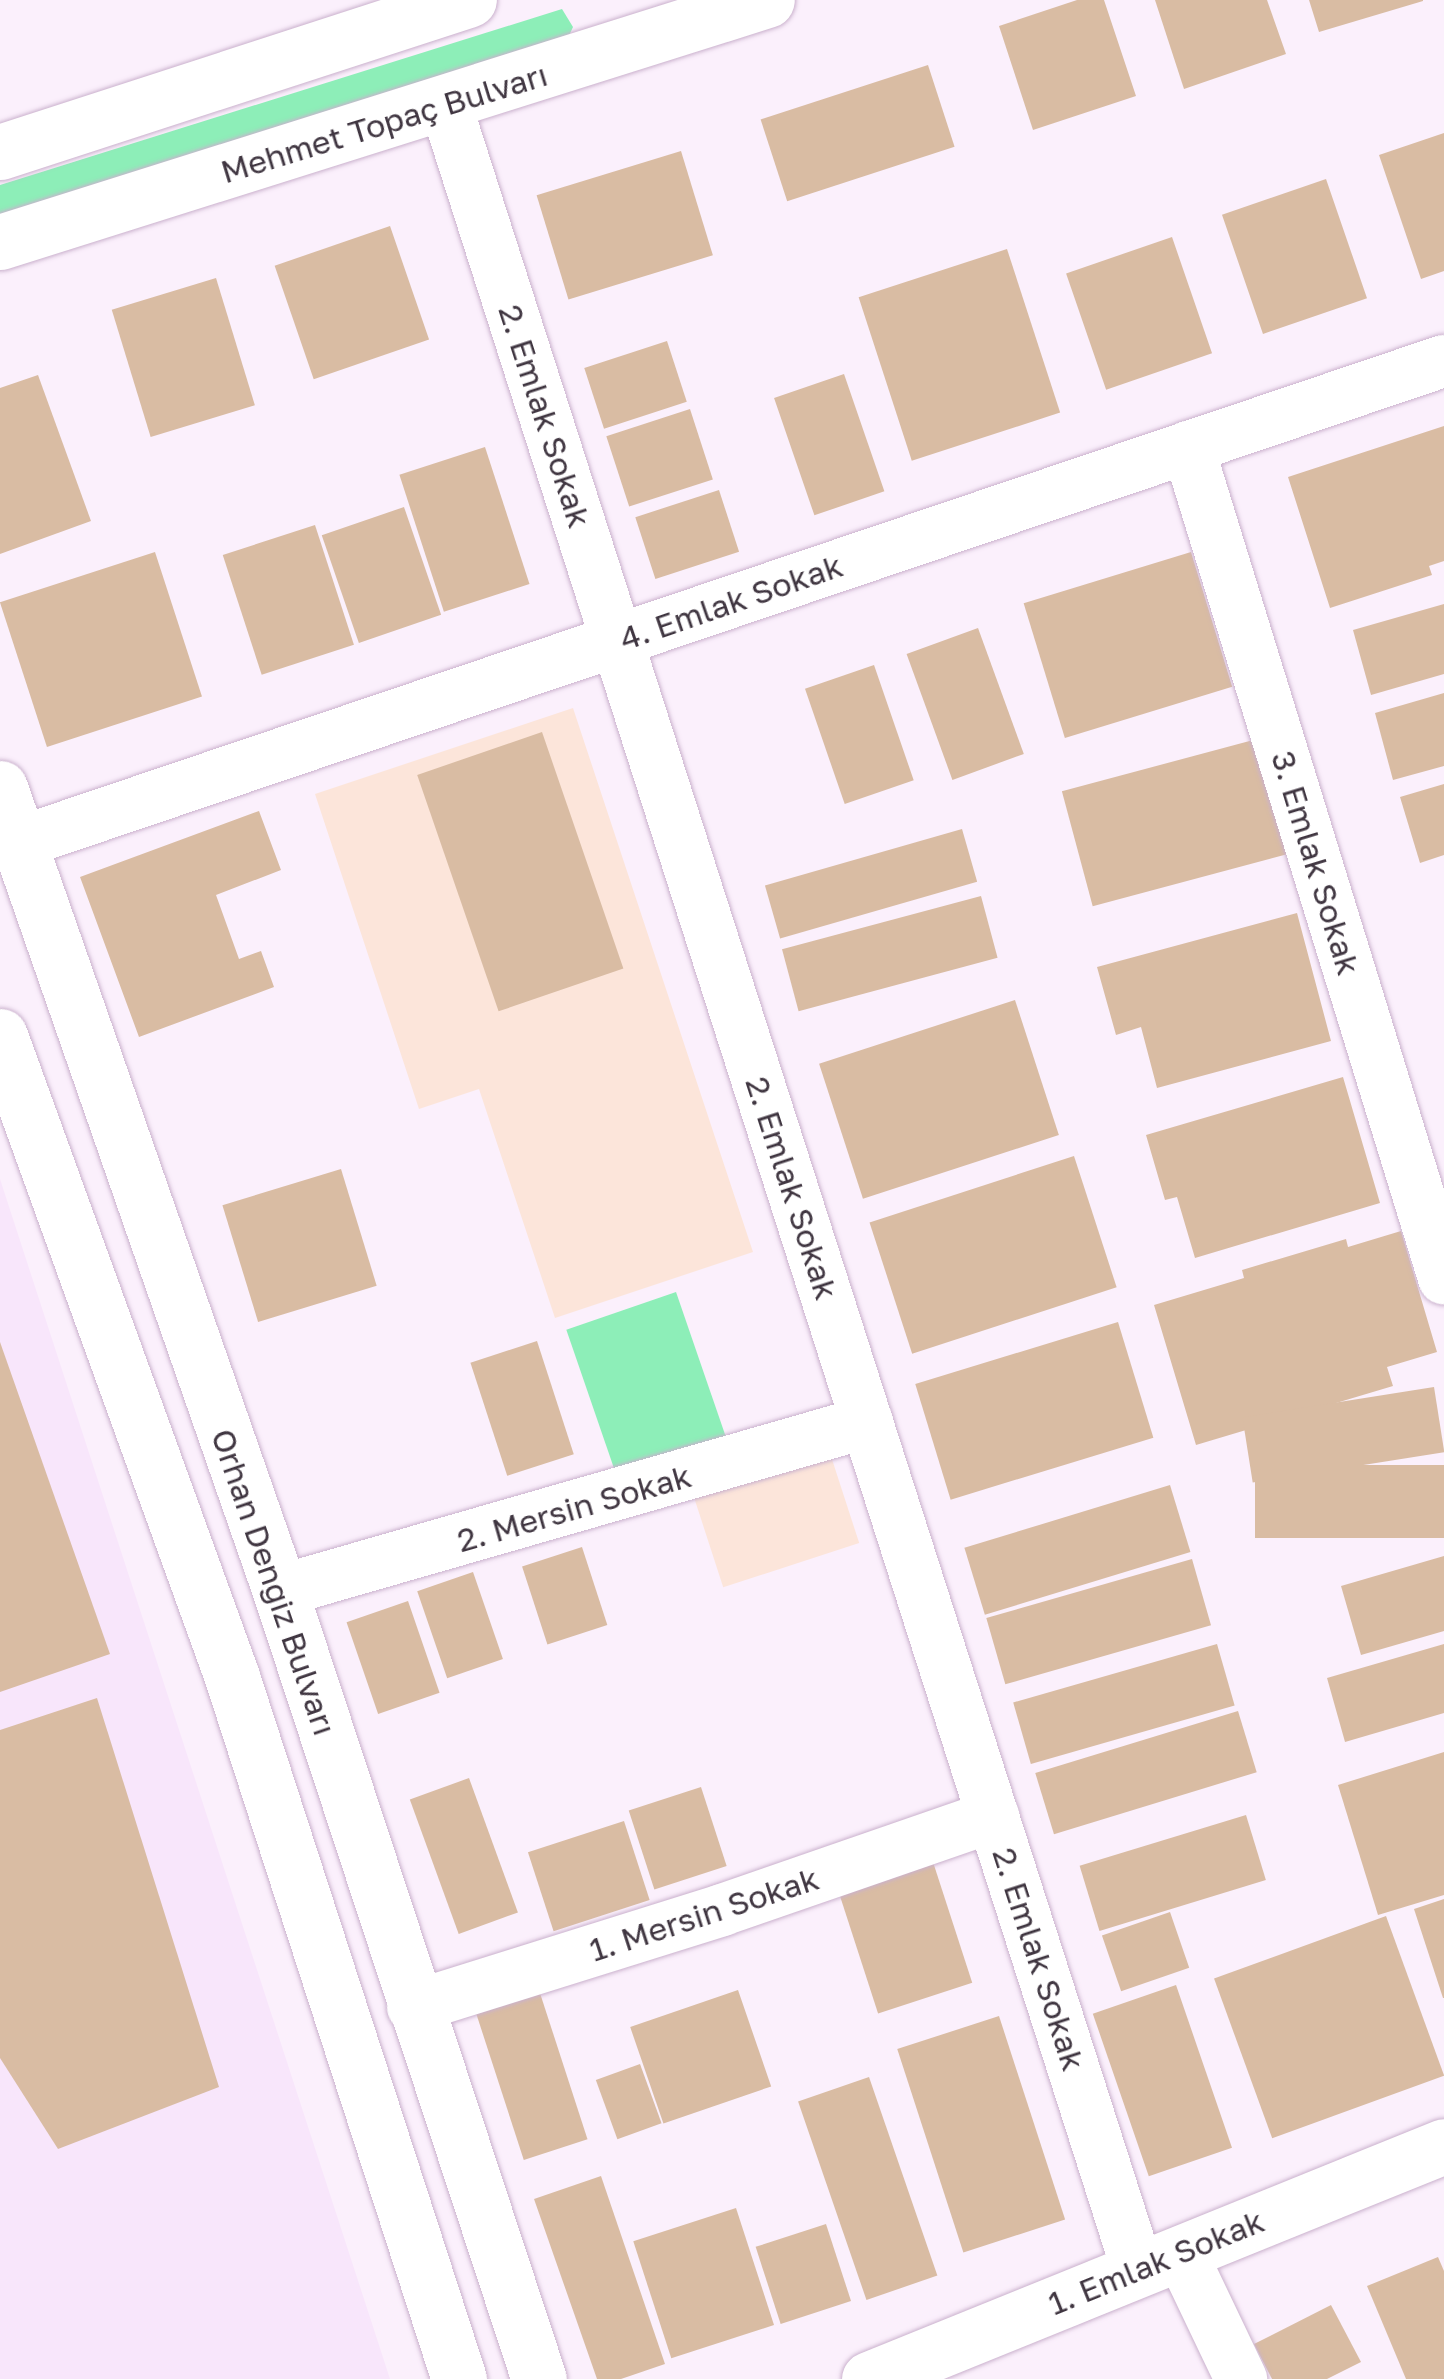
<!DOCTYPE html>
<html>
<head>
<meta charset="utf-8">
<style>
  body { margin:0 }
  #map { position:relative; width:1444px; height:2379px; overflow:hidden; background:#fbf0fc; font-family:"Golos Text",sans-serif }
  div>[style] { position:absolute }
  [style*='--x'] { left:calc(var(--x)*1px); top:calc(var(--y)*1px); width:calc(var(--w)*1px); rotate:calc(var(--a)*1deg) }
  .built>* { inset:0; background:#f8e6fb }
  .education>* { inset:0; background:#fce5da; transform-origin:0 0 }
  .green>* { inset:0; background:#8deeb8; transform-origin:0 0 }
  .building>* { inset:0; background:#d9bca3; transform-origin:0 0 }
  .roads { filter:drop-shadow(0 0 2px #cab1cd) drop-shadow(0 0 2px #cab1cd) }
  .minor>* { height:52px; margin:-26px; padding:0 26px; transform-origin:26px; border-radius:26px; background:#fff }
  .tertiary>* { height:55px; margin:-27.5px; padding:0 27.5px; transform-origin:27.5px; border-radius:27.5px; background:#fff }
  .secondary>* { height:55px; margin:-27.5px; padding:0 27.5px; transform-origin:27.5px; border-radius:27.5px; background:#fff }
  .primary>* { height:55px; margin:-27.5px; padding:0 27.5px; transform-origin:27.5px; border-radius:27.5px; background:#fff }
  span { translate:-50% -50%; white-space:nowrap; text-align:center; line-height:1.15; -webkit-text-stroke:8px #fff; paint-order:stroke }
  .street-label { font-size:32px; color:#403641 }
</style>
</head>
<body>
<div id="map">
  <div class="built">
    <i style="clip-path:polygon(0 1179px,390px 2379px,0 2379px)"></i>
  </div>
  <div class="education">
    <i style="clip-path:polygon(573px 708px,753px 1252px,555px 1318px,479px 1089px,419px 1109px,315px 794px)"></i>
    <i style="left:828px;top:1447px;width:101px;height:143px;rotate:72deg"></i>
  </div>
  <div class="green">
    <i style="clip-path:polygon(562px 9px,573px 27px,567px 40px,0 219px,0 185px)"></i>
    <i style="left:676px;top:1292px;width:158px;height:116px;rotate:71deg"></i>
  </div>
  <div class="building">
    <i style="clip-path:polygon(1077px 0,1104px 0,1136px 96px,1033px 130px,999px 26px)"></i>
    <i style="clip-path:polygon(1155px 0,1267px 0,1286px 54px,1184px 89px)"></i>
    <i style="clip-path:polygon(1309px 0,1423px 0,1423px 1px,1319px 32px)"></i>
    <i style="left:928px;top:65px;width:86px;height:176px;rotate:72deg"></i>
    <i style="clip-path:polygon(1444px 133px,1444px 271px,1421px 279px,1379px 155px)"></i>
    <i style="left:681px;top:151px;width:109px;height:151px;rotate:73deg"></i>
    <i style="left:1326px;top:179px;width:126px;height:110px;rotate:71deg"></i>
    <i style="left:390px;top:226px;width:120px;height:122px;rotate:71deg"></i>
    <i style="left:1172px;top:237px;width:123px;height:112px;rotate:71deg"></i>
    <i style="left:1007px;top:249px;width:172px;height:156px;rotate:72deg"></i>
    <i style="left:216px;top:278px;width:133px;height:109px;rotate:73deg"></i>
    <i style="left:667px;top:341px;width:64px;height:87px;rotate:72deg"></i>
    <i style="left:844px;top:374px;width:124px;height:74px;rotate:71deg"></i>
    <i style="clip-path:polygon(38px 375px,91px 521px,0 554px,0 388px)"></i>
    <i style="left:690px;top:409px;width:74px;height:88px;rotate:72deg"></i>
    <i style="clip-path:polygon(1444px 426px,1444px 561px,1429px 566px,1432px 575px,1330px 608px,1288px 477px)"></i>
    <i style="left:485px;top:447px;width:144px;height:90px;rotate:72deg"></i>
    <i style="left:719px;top:490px;width:65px;height:88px;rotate:72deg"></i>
    <i style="left:404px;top:507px;width:114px;height:87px;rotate:71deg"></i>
    <i style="left:315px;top:525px;width:126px;height:97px;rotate:72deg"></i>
    <i style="left:155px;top:552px;width:152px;height:163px;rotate:72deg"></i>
    <i style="left:1191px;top:552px;width:141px;height:175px;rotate:73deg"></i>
    <i style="clip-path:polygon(1444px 604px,1444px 674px,1371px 695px,1353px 630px)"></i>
    <i style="left:978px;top:628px;width:134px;height:76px;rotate:70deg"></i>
    <i style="left:874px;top:665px;width:122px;height:73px;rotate:71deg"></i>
    <i style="clip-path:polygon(1444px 693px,1444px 766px,1393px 780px,1375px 713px)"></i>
    <i style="left:542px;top:732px;width:250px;height:132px;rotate:71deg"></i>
    <i style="left:1257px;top:739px;width:119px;height:202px;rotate:75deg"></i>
    <i style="clip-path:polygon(1444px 784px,1444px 855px,1420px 863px,1400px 797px)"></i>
    <i style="clip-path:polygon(259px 811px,281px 870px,216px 895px,239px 959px,261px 951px,274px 987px,139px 1037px,80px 877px)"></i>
    <i style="left:962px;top:829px;width:55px;height:205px;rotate:74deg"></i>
    <i style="left:981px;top:896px;width:64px;height:206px;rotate:75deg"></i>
    <i style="clip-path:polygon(1297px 913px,1331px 1041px,1157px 1088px,1141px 1027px,1116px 1035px,1097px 967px)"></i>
    <i style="left:1015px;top:1000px;width:142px;height:206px;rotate:72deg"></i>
    <i style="clip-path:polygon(1343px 1077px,1380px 1203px,1195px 1258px,1177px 1197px,1165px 1200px,1146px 1135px)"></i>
    <i style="left:1074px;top:1156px;width:138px;height:215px;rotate:72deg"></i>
    <i style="left:341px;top:1169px;width:122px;height:124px;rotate:73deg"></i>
    <i style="clip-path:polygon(1401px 1231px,1437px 1352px,1387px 1367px,1393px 1386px,1196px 1445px,1154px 1305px,1244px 1278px,1242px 1270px,1346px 1239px,1348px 1247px)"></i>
    <i style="left:1118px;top:1322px;width:121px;height:212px;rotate:73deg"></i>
    <i style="left:537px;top:1341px;width:119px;height:70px;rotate:72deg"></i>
    <i style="clip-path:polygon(0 1342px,110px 1654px,0 1692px)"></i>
    <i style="left:1434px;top:1387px;width:66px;height:194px;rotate:81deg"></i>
    <i style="left:1444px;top:1465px;width:73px;height:189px;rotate:90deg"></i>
    <i style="left:1170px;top:1485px;width:70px;height:215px;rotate:73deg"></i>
    <i style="left:582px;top:1547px;width:82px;height:63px;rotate:72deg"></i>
    <i style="clip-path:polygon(1444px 1556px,1444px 1631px,1361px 1655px,1341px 1586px)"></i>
    <i style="left:1192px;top:1559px;width:69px;height:214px;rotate:74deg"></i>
    <i style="left:473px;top:1572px;width:92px;height:59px;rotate:71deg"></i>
    <i style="left:408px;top:1601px;width:97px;height:65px;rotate:71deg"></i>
    <i style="left:1217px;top:1644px;width:64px;height:212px;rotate:74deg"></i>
    <i style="clip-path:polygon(1444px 1644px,1444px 1713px,1345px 1742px,1327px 1678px)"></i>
    <i style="clip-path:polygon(97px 1698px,219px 2087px,58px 2149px,0 2058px,0 1730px)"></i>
    <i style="left:1238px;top:1711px;width:64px;height:212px;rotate:73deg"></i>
    <i style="clip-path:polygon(1444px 1752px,1444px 1895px,1378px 1915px,1338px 1785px)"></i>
    <i style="left:469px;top:1778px;width:143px;height:63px;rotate:70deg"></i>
    <i style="left:701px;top:1787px;width:83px;height:76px;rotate:72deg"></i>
    <i style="left:1246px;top:1815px;width:68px;height:174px;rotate:73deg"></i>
    <i style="left:624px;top:1821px;width:83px;height:101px;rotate:72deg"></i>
    <i style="left:933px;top:1862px;width:127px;height:99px;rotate:72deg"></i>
    <i style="clip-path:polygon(1444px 1899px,1444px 1998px,1443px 1998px,1414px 1909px)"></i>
    <i style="left:1170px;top:1912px;width:59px;height:72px;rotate:71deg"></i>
    <i style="left:1386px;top:1916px;width:170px;height:183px;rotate:70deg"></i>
    <i style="left:1176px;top:1985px;width:172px;height:88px;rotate:71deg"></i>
    <i style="left:539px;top:1990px;width:157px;height:67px;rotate:72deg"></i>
    <i style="left:738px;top:1990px;width:102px;height:114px;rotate:71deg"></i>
    <i style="left:999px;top:2016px;width:214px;height:107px;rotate:72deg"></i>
    <i style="left:640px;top:2064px;width:63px;height:47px;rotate:70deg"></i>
    <i style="left:869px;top:2077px;width:210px;height:75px;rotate:71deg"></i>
    <i style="clip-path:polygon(601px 2176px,665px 2364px,621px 2379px,597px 2379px,534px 2199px)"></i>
    <i style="left:736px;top:2208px;width:123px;height:108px;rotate:72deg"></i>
    <i style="left:826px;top:2224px;width:81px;height:74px;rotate:72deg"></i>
    <i style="clip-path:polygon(1438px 2257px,1444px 2271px,1444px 2379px,1406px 2379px,1367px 2286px)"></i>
    <i style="clip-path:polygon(1331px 2305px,1361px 2362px,1327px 2379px,1272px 2379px,1254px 2344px)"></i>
  </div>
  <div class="roads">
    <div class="minor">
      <i style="--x:446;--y:106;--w:2272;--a:72.27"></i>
      <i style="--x:1188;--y:447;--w:870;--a:72.88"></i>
      <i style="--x:18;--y:843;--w:1505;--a:-18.68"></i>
      <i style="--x:280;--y:1591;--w:611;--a:-16.06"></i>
      <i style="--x:413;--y:2007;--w:324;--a:-17.4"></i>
      <i style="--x:722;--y:1910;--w:287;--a:-19.1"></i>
      <i style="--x:1181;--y:2253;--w:140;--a:64.5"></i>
    </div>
    <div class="tertiary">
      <i style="--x:869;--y:2379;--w:620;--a:-22.06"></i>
    </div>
    <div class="secondary">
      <i style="--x:0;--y:152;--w:493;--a:-18"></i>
      <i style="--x:0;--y:242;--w:804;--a:-17.51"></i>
    </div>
    <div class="primary">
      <i style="--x:0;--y:788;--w:850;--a:70.78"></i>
      <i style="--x:280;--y:1591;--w:829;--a:71.81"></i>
      <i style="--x:0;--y:1036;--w:682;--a:70.1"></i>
      <i style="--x:232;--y:1677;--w:738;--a:72.08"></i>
    </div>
  </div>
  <div class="street-label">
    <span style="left:384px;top:123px;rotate:-17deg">Mehmet Topaç Bulvarı</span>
    <span style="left:545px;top:416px;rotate:72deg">2. Emlak Sokak</span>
    <span style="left:731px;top:602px;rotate:-19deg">4. Emlak Sokak</span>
    <span style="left:1316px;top:863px;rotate:73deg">3. Emlak Sokak</span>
    <span style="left:792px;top:1188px;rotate:72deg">2. Emlak Sokak</span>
    <span style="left:574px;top:1508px;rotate:-16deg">2. Mersin Sokak</span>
    <span style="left:274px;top:1582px;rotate:71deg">Orhan Dengiz Bulvarı</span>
    <span style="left:704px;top:1914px;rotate:-18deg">1. Mersin Sokak</span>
    <span style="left:1039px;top:1959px;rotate:72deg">2. Emlak Sokak</span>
    <span style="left:1156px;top:2262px;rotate:-22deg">1. Emlak Sokak</span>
  </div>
</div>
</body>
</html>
